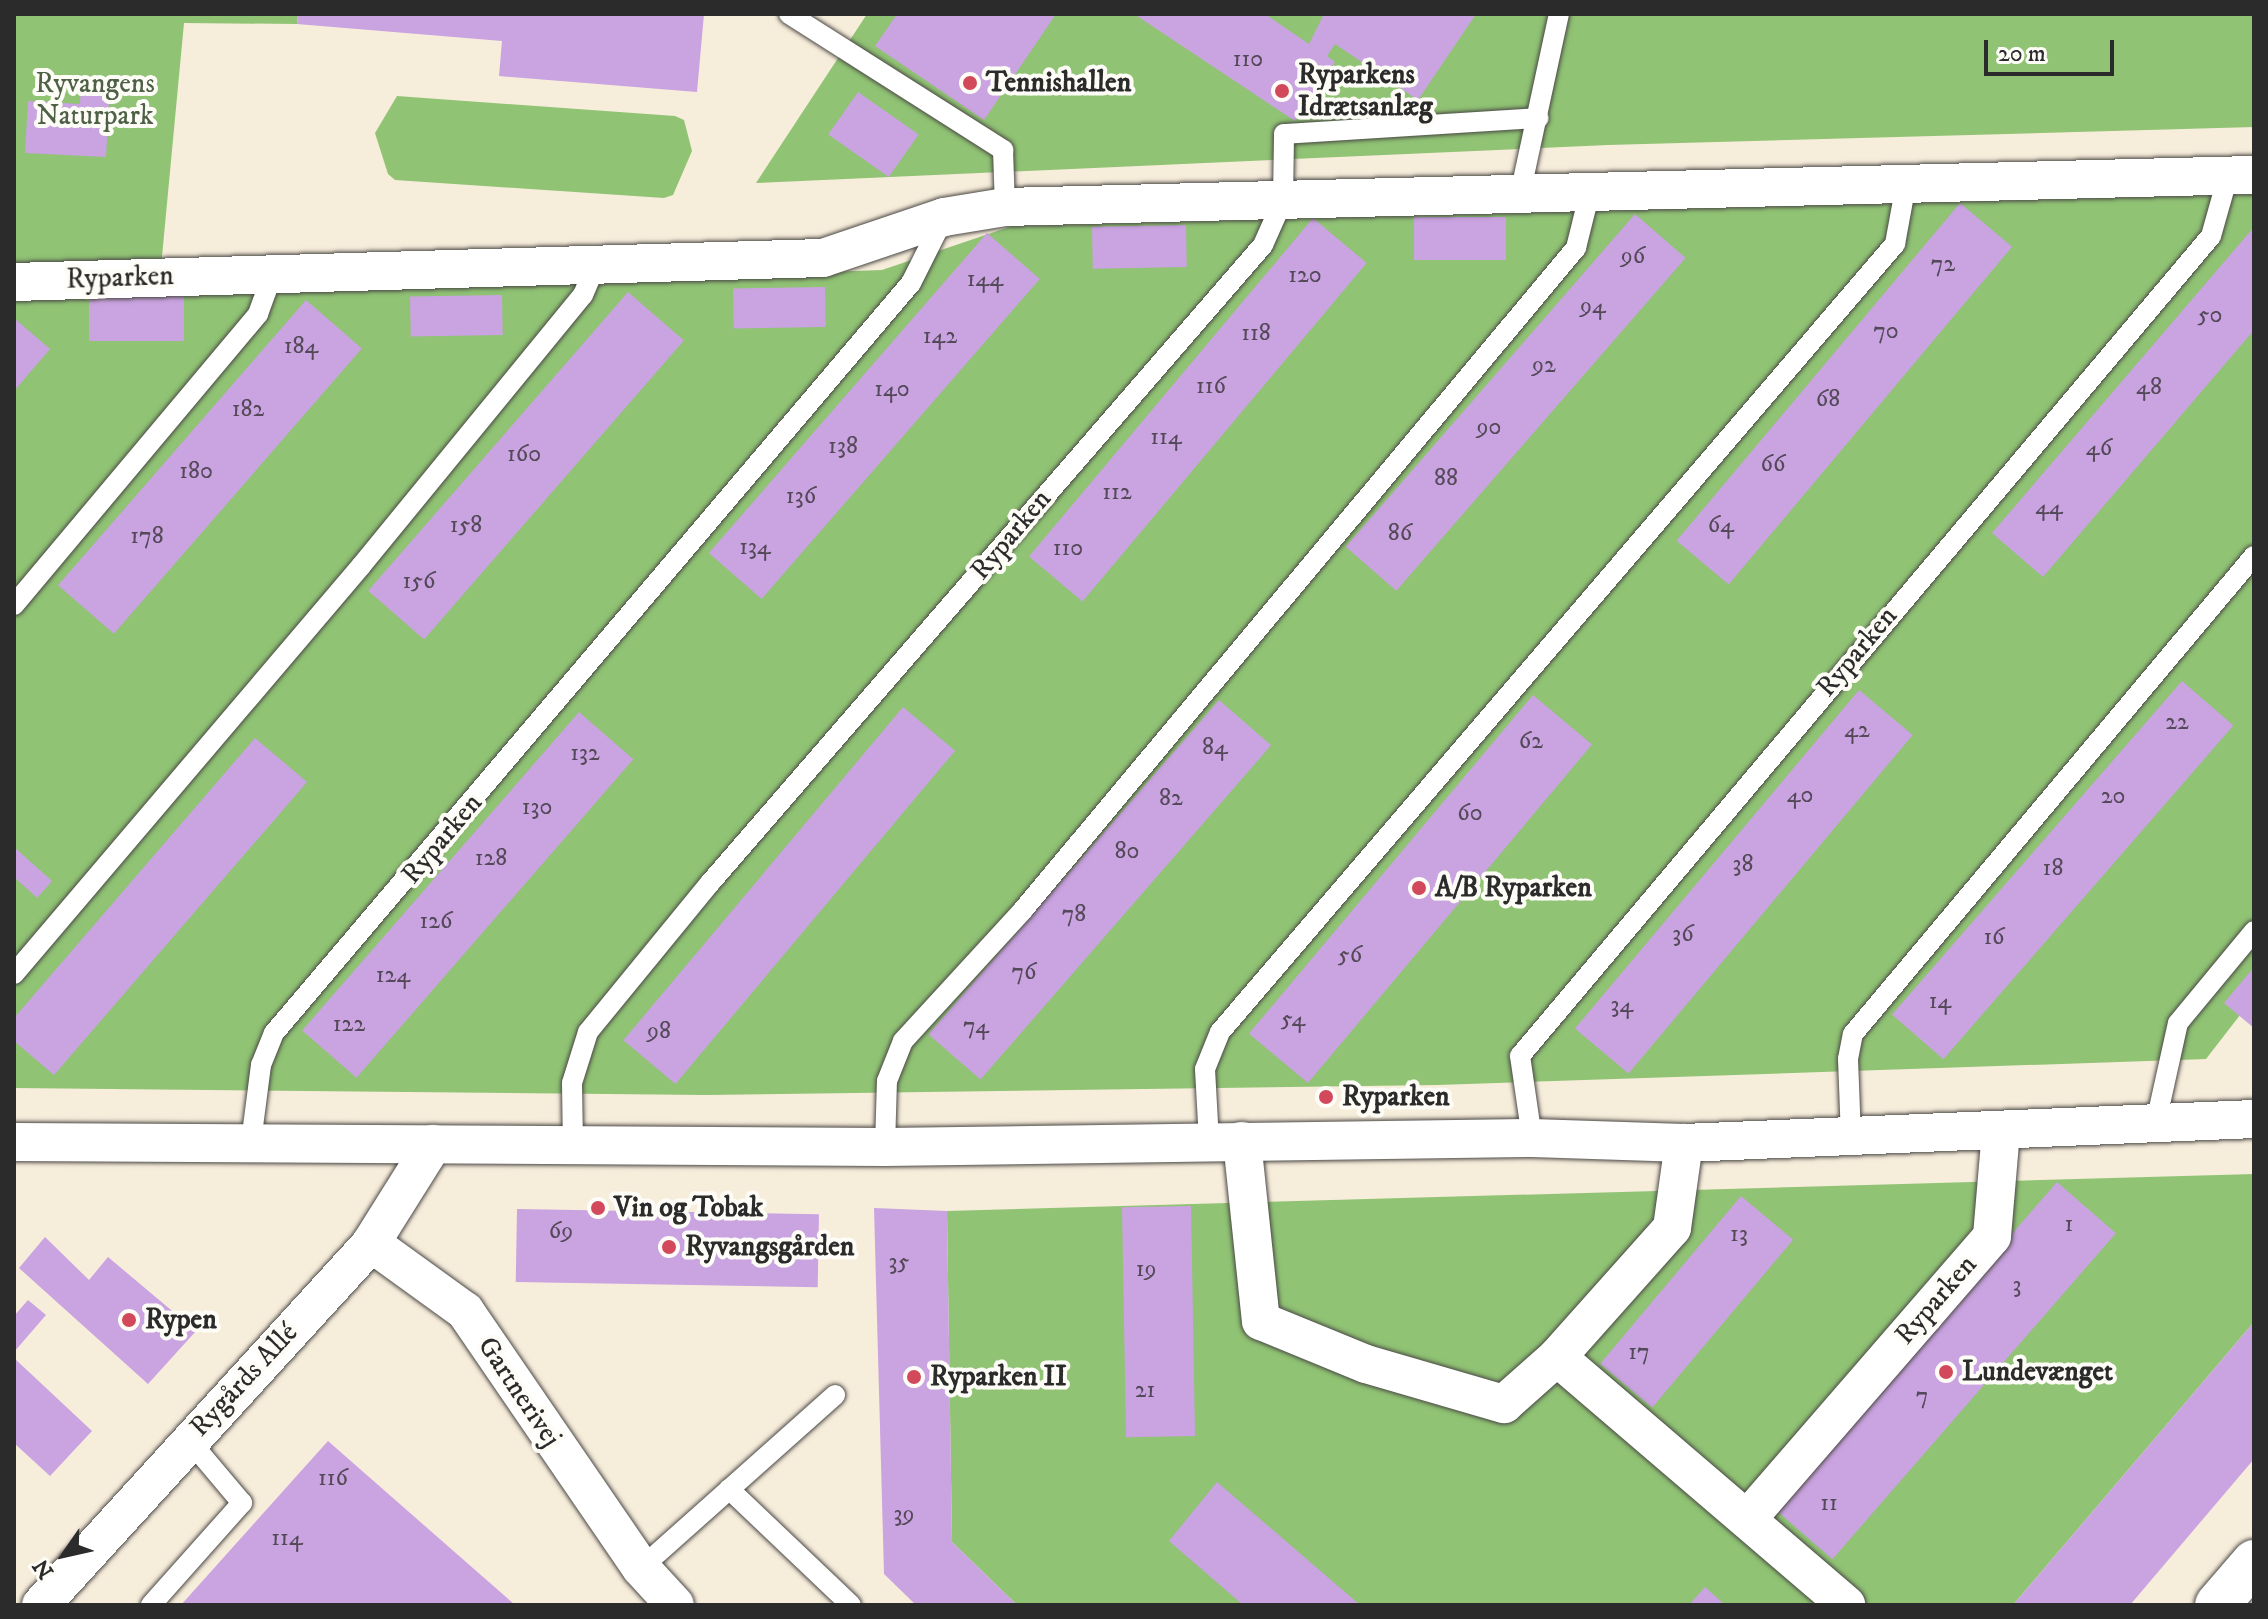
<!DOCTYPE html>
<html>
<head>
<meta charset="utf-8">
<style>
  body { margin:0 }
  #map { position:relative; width:2268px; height:1619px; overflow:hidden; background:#f7eddb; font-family:"IM FELL DW Pica",serif }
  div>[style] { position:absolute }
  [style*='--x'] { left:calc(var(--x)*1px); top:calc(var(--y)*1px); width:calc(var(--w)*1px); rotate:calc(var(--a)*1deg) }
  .green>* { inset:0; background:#90c374 }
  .building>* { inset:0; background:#caa3e1; transform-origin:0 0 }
  .roads { filter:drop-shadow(0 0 2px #4a4845) drop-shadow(0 0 2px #4a4845) }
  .lane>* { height:20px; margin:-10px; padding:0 10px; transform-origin:10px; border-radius:10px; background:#fff }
  .street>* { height:38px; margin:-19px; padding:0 19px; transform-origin:19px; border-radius:19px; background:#fff }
  .secondary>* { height:44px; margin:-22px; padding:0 22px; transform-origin:22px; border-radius:22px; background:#fff }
  .dots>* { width:22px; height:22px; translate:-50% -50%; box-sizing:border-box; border:4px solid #fdfcf7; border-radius:50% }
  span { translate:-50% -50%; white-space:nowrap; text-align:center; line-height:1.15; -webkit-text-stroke:8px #fdfcf7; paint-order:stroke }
  .number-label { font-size:24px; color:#534958 }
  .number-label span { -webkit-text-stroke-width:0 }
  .poi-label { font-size:28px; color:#2b2b2b; font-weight:700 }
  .left { translate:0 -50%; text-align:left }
  .park-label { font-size:28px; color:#4e6045 }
  .street-label { font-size:28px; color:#2b2b2b }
  .frame { position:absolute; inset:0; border:16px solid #2b2b2b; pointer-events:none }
  .north { position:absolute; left:24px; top:1515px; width:80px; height:80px; -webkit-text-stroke:6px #fdfcf7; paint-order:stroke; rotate:236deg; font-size:22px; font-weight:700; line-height:32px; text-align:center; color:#2b2b2b }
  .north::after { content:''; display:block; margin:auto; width:28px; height:36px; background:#2b2b2b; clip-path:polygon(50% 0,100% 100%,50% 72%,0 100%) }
  .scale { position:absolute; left:1984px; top:40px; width:130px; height:36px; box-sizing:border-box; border:4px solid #2b2b2b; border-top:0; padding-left:10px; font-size:24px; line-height:28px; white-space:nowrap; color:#2b2b2b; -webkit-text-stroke:6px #fdfcf7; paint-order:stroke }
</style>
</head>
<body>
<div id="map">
  <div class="green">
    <i style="clip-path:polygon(14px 14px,298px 14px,297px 24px,184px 23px,161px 267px,14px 267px)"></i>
    <i style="clip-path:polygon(867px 14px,2254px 14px,2254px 127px,1608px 145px,756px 183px)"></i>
    <i style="clip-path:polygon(397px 96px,675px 116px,684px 120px,692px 151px,673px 195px,664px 198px,395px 180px,388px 174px,375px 133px)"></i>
    <i style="clip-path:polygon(2254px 194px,2254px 997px,2206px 1059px,1438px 1085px,706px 1095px,14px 1088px,14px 300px,882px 270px,1012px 226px)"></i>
    <i style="clip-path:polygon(2254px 1174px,2254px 1322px,2013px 1605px,1017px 1605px,952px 1542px,947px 1211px)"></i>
  </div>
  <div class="building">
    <i style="clip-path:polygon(298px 14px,704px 14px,697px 92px,499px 76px,502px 41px,297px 24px)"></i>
    <i style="clip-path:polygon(897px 14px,1056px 14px,984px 120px,875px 46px)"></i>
    <i style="clip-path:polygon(1134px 14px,1265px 14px,1309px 44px,1324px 14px,1476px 14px,1418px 100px,1335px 44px,1327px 56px,1335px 62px,1295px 121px)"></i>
    <i style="clip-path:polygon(81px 80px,110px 82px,106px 157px,25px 153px,28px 101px,80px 104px)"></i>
    <i style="left:858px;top:92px;width:74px;height:52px;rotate:35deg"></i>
    <i style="left:1960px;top:203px;width:68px;height:441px;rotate:40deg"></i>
    <i style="left:1635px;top:214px;width:67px;height:441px;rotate:41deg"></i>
    <i style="left:1506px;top:217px;width:43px;height:92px;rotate:90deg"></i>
    <i style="left:1313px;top:218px;width:70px;height:442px;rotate:40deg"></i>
    <i style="left:1186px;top:225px;width:42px;height:94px;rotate:89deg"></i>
    <i style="clip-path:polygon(2254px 227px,2254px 330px,2043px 577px,1992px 533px)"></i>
    <i style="left:987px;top:233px;width:70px;height:424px;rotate:41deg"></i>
    <i style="left:825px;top:287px;width:40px;height:92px;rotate:89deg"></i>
    <i style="left:628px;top:292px;width:74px;height:396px;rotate:41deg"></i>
    <i style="left:184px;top:294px;width:47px;height:95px;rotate:90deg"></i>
    <i style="left:502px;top:295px;width:40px;height:92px;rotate:89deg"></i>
    <i style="left:306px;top:300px;width:74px;height:378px;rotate:41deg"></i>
    <i style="clip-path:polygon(14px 318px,50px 349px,14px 391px)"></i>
    <i style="left:2182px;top:681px;width:68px;height:442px;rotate:41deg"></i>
    <i style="left:1859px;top:690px;width:70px;height:442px;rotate:40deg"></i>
    <i style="left:1533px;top:695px;width:77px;height:442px;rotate:40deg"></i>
    <i style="left:1219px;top:700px;width:69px;height:443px;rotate:41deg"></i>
    <i style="left:903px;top:707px;width:68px;height:435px;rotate:40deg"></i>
    <i style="left:579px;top:712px;width:72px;height:422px;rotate:41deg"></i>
    <i style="clip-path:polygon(255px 738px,307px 782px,54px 1075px,14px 1041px,14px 1018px)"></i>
    <i style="clip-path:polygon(14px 847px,52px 881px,37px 898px,14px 877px)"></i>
    <i style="clip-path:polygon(2254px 967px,2254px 1028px,2224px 1003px)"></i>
    <i style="left:2057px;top:1182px;width:78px;height:432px;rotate:41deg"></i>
    <i style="left:1741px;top:1196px;width:68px;height:219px;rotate:40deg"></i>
    <i style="left:1191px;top:1206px;width:230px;height:69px;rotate:89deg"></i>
    <i style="clip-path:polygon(874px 1208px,947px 1211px,952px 1542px,1017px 1605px,916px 1605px,884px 1574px)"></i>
    <i style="left:517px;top:1209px;width:302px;height:73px;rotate:1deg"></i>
    <i style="clip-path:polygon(45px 1237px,89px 1280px,108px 1257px,196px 1331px,148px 1384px,19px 1268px)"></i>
    <i style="clip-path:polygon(28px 1300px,46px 1315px,14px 1352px,14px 1316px)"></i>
    <i style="clip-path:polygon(2254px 1322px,2254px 1459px,2130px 1605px,2013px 1605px)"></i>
    <i style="clip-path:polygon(14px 1358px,92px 1431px,50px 1476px,14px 1443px)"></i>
    <i style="clip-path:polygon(328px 1441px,515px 1605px,181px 1605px)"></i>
    <i style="clip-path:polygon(1217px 1482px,1360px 1605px,1243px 1605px,1169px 1541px)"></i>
    <i style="clip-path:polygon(1705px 1587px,1725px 1605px,1689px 1605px)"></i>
  </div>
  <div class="roads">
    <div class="lane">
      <i style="--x:789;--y:14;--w:254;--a:32.4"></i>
      <i style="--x:1003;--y:150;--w:57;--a:88"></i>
      <i style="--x:1520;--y:194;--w:184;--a:-77.8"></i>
      <i style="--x:14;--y:605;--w:380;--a:-50"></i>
      <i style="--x:258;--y:314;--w:44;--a:-69.9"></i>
      <i style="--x:14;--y:974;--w:536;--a:-49.62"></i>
      <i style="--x:361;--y:566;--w:350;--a:-50.7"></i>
      <i style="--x:583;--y:295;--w:33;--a:-67"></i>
      <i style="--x:2156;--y:1122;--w:101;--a:-77.5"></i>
      <i style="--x:2178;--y:1023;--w:119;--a:-50.4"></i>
      <i style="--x:1851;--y:1137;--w:78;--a:-92.2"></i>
      <i style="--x:1848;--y:1059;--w:25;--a:-79"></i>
      <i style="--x:1853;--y:1034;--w:624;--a:-50.01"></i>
      <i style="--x:1532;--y:1138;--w:83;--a:-98.3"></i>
      <i style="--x:1520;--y:1056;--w:1072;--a:-49.88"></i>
      <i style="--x:2211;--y:236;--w:62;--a:-74.2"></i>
      <i style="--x:1209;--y:1141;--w:72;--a:-93.2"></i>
      <i style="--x:1205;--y:1069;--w:40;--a:-68"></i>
      <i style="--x:1220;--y:1032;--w:1038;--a:-49.42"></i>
      <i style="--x:1895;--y:244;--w:61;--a:-79.6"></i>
      <i style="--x:251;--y:1142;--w:78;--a:-82.6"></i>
      <i style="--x:261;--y:1065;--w:35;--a:-68"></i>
      <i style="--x:274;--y:1033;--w:984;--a:-49.66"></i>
      <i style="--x:911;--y:283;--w:72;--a:-63.4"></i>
      <i style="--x:573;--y:1147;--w:64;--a:-90.9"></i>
      <i style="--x:572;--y:1083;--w:53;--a:-72.6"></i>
      <i style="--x:588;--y:1032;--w:193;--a:-50.7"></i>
      <i style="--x:710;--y:883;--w:844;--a:-49.08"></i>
      <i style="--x:1263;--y:245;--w:49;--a:-66"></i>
      <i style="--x:1283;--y:200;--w:66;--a:-89.1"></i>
      <i style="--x:1284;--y:134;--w:255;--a:-3.6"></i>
      <i style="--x:885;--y:1147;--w:66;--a:-88.3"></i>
      <i style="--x:887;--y:1081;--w:43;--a:-68.2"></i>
      <i style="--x:903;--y:1041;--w:178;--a:-47.5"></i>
      <i style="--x:1023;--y:910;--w:863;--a:-50.13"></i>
      <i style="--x:1576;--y:248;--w:58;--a:-76"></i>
      <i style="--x:729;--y:1489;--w:168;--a:43.6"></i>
      <i style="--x:641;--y:1568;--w:260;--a:-41.7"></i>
      <i style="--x:151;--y:1605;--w:137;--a:-48.3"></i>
      <i style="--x:242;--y:1503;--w:82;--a:-130.1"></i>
    </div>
    <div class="street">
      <i style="--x:14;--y:282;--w:809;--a:-1.7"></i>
      <i style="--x:823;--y:258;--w:128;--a:-18.7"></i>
      <i style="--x:944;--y:217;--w:62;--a:-9.3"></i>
      <i style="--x:1005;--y:207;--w:1249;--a:-1.47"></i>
      <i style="--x:1242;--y:1141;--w:181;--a:84"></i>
      <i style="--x:1261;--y:1321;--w:113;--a:22.3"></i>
      <i style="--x:1366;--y:1364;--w:144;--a:16.2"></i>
      <i style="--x:1504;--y:1404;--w:71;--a:-41.6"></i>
      <i style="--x:1557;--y:1357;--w:173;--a:-48.3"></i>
      <i style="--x:1672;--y:1228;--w:86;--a:-82"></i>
      <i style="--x:14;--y:1142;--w:871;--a:0.33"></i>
      <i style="--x:885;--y:1147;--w:647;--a:-0.8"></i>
      <i style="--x:1532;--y:1138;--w:152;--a:1.9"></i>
      <i style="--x:1684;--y:1143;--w:571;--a:-2.41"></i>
      <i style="--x:371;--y:1243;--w:116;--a:35.9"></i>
      <i style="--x:465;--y:1311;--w:311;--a:55.6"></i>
      <i style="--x:641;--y:1568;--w:50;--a:47.4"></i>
      <i style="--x:1557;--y:1357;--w:381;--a:40.6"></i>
      <i style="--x:1749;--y:1517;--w:371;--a:-49.1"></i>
      <i style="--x:1992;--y:1236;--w:105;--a:-85.1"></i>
      <i style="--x:41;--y:1605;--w:490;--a:-47.6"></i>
      <i style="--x:371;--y:1243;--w:117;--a:-57.9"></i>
    </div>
    <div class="secondary">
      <i style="--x:2217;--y:1605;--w:57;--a:-49.3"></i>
    </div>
  </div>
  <div class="dots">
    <i style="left:970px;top:83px;background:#d1495b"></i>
    <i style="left:1282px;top:91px;background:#d1495b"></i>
    <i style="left:1419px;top:888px;background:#d1495b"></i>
    <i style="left:1326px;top:1097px;background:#d1495b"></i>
    <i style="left:598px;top:1208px;background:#d1495b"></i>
    <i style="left:669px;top:1247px;background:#d1495b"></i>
    <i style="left:129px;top:1320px;background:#d1495b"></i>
    <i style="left:1946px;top:1372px;background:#d1495b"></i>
    <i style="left:914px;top:1377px;background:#d1495b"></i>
  </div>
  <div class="number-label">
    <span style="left:1248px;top:60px">110</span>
    <span style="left:1633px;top:257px">96</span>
    <span style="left:1943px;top:265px">72</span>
    <span style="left:1305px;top:276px">120</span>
    <span style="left:985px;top:280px">144</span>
    <span style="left:1593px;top:307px">94</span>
    <span style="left:2210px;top:316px">50</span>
    <span style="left:1886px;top:332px">70</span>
    <span style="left:1256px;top:334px">118</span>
    <span style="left:940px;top:337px">142</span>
    <span style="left:301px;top:347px">184</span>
    <span style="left:1544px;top:366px">92</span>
    <span style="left:1211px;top:387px">116</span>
    <span style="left:2149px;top:388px">48</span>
    <span style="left:892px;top:390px">140</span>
    <span style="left:1828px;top:400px">68</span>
    <span style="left:248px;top:410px">182</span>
    <span style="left:1489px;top:428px">90</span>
    <span style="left:1166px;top:438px">114</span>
    <span style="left:843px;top:447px">138</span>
    <span style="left:2099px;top:449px">46</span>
    <span style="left:524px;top:455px">160</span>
    <span style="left:1773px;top:465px">66</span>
    <span style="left:196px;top:472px">180</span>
    <span style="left:1446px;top:479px">88</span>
    <span style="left:1117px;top:493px">112</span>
    <span style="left:801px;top:497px">136</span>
    <span style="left:2049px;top:508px">44</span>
    <span style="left:466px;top:526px">158</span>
    <span style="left:1721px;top:526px">64</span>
    <span style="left:1400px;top:534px">86</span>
    <span style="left:147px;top:537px">178</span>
    <span style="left:755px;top:548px">134</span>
    <span style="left:1068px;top:549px">110</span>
    <span style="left:419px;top:582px">156</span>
    <span style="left:2177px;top:723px">22</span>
    <span style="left:1857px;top:731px">42</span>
    <span style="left:1531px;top:742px">62</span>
    <span style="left:1215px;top:748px">84</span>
    <span style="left:585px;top:754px">132</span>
    <span style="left:1800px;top:796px">40</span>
    <span style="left:2113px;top:797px">20</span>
    <span style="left:1171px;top:799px">82</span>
    <span style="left:537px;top:808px">130</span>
    <span style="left:1470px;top:814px">60</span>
    <span style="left:1127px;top:852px">80</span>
    <span style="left:491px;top:859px">128</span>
    <span style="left:1743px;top:865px">38</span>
    <span style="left:2053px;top:869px">18</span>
    <span style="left:1074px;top:915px">78</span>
    <span style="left:436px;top:922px">126</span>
    <span style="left:1683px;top:935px">36</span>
    <span style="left:1994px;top:938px">16</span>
    <span style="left:1350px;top:956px">56</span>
    <span style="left:1024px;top:973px">76</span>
    <span style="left:393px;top:976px">124</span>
    <span style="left:1940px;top:1002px">14</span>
    <span style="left:1622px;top:1006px">34</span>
    <span style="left:1293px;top:1020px">54</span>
    <span style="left:349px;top:1025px">122</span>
    <span style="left:976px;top:1027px">74</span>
    <span style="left:659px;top:1032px">98</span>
    <span style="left:2069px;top:1225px">1</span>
    <span style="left:561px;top:1232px">69</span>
    <span style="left:1739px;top:1235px">13</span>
    <span style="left:899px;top:1263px">35</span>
    <span style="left:1146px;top:1270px">19</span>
    <span style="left:2017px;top:1286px">3</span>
    <span style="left:1639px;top:1353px">17</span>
    <span style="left:1145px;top:1391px">21</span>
    <span style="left:1922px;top:1397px">7</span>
    <span style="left:333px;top:1479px">116</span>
    <span style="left:1829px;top:1504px">11</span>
    <span style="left:904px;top:1515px">39</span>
    <span style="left:287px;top:1539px">114</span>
  </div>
  <div class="poi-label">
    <span class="left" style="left:1298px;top:91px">Ryparkens<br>Idrætsanlæg</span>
    <span class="left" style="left:986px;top:83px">Tennishallen</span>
    <span class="left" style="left:1435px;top:888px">A/B Ryparken</span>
    <span class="left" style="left:1342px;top:1097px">Ryparken</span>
    <span class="left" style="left:614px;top:1208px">Vin og Tobak</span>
    <span class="left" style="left:685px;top:1247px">Ryvangsgården</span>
    <span class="left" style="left:145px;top:1320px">Rypen</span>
    <span class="left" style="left:1962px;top:1372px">Lundevænget</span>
    <span class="left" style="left:930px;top:1377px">Ryparken II</span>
  </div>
  <div class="park-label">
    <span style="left:95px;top:100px">Ryvangens<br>Naturpark</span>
  </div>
  <div class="street-label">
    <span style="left:120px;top:278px;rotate:-2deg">Ryparken</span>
    <span style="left:1011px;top:535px;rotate:-50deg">Ryparken</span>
    <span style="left:1857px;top:652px;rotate:-50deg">Ryparken</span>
    <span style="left:442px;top:839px;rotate:-50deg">Ryparken</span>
    <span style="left:1936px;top:1300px;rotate:-49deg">Ryparken</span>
    <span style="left:244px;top:1380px;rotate:-47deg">Rygårds Allé</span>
    <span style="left:519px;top:1392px;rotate:56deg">Gartnerivej</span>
  </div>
  <div class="frame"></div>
  <div class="north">N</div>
  <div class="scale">20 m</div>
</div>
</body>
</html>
